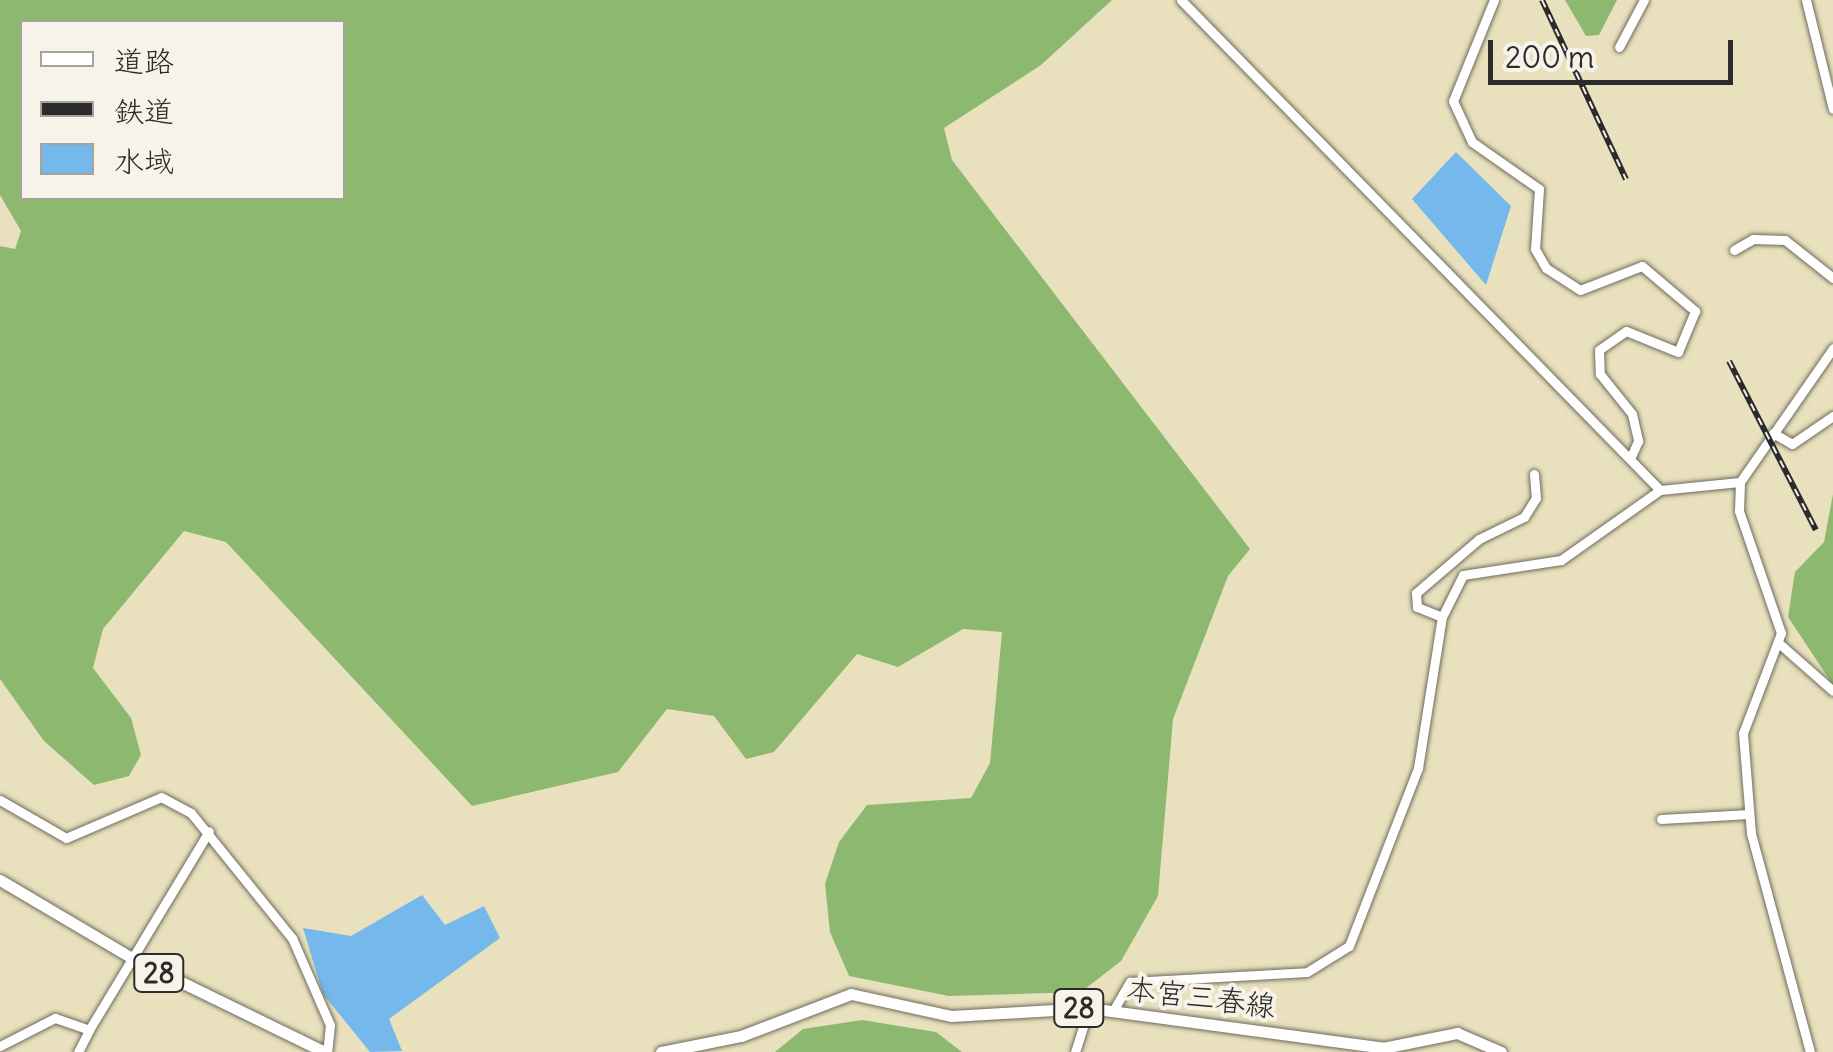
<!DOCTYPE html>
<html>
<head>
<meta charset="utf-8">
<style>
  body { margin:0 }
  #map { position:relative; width:1833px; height:1052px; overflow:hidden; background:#e9e1bd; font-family:Delius,"Klee One",sans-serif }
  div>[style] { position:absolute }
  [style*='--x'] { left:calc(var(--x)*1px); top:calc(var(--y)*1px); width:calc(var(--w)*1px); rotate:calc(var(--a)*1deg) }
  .forest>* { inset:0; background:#8cb870 }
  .water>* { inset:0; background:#75b8eb }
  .roads { filter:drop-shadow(0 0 2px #6e6b5e) drop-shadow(0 0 2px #6e6b5e) }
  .minor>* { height:9px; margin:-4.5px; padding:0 4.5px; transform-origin:4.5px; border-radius:4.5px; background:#fff }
  .major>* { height:11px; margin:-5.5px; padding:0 5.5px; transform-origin:5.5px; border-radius:5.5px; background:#fff }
  .rail>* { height:6px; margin-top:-3px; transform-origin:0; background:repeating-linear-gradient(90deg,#f7f3e8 0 8px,#2b2b2b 0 16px); box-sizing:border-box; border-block:2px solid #2b2b2b }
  span { translate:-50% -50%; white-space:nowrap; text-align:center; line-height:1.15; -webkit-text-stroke:8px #f7f3e8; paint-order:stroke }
  .shield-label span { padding:2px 8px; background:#f7f3e8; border:2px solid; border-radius:8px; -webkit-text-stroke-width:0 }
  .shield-label { font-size:28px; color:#2b2b2b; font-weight:700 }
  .street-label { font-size:30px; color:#2b2b2b }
  .legend { position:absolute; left:20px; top:20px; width:325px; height:180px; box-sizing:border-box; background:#f7f3e8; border:2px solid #a5a39c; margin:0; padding:12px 18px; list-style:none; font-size:30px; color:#2b2b2b }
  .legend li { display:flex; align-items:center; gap:20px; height:50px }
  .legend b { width:50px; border:2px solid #a5a39c }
  .scale { position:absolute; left:1488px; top:40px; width:245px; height:45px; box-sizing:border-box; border:5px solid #2b2b2b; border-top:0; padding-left:12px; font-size:30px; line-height:35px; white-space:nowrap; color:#2b2b2b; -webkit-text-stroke:8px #f7f3e8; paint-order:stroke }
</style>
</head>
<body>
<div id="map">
  <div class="forest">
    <i style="clip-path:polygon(evenodd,0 0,1112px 0,1041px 65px,944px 128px,952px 160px,1250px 549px,1228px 576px,1173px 719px,1158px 896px,1121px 961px,1081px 992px,949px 996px,849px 976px,830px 932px,825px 884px,839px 842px,867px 805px,971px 798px,990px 763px,1002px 632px,963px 629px,898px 667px,857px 654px,774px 752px,746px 759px,714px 716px,667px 709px,618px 772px,472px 806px,226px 542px,184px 531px,103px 629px,93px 668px,131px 718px,141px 755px,129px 776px,94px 785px,44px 741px,0 679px,0 246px,15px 249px,21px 231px,0 195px,0 0,22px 22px,342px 22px,342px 198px,22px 198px,22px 22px)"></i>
    <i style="clip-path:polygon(1565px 0,1617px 0,1599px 35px,1586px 36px)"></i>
    <i style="clip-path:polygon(1833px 494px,1833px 685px,1788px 617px,1795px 572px,1824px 542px)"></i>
    <i style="clip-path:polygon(862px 1020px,936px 1032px,962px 1052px,775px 1052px,803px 1029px)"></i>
  </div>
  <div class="water">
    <i style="clip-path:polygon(1456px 152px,1511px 206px,1486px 285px,1412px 199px)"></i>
    <i style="clip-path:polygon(422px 895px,445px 925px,484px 906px,500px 938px,389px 1019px,402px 1051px,370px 1052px,323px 994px,303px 928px,351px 936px)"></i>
  </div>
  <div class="roads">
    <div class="minor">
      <i style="--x:1181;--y:0;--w:685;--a:45.65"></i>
      <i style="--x:1494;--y:0;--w:109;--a:112.1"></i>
      <i style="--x:1453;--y:101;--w:45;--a:65.1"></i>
      <i style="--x:1472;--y:142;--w:82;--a:35"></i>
      <i style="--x:1539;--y:189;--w:60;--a:93.8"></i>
      <i style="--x:1535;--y:249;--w:22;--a:60"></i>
      <i style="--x:1546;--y:268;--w:40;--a:32.9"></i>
      <i style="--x:1580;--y:290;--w:66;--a:-21.2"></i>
      <i style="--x:1642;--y:266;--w:70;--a:40.3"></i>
      <i style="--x:1695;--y:311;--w:44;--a:112.5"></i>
      <i style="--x:1678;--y:352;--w:56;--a:-158"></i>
      <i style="--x:1626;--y:331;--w:33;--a:145"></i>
      <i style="--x:1599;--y:350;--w:24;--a:88"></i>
      <i style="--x:1600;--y:374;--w:51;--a:51.3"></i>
      <i style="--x:1632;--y:414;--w:28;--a:77"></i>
      <i style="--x:1638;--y:441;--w:17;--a:114"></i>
      <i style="--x:1806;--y:0;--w:112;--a:76.1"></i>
      <i style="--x:1619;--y:47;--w:53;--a:-62"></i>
      <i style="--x:1734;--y:250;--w:22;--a:-30"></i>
      <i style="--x:1753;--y:239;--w:32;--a:2"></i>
      <i style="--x:1785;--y:240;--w:61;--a:38.4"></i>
      <i style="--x:1773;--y:433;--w:22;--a:30"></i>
      <i style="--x:1792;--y:444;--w:50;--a:-34.3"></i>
      <i style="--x:1442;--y:617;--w:27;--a:-158"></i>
      <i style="--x:1417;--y:607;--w:14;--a:-94"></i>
      <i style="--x:1416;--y:593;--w:83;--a:-40.6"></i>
      <i style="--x:1479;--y:539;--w:50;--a:-26.1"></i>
      <i style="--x:1524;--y:517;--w:22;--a:-58"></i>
      <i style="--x:1536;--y:498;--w:24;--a:-95"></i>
      <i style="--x:1781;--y:645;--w:69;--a:41.5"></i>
      <i style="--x:0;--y:800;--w:76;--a:29.9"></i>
      <i style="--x:66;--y:838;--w:103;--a:-23.3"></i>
      <i style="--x:161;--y:797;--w:34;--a:28"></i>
      <i style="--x:191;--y:813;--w:161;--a:51.1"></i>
      <i style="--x:292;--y:938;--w:95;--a:66.4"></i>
      <i style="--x:330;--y:1025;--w:27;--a:96"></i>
      <i style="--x:1661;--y:819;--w:88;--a:-3.3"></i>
      <i style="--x:1113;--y:1011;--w:34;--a:-60"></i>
      <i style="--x:1130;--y:982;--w:177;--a:-3.2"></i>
      <i style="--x:1307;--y:972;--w:49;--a:-31.8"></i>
      <i style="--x:1349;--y:946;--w:191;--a:-68.8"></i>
      <i style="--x:1418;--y:768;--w:153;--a:-81"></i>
      <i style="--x:1442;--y:617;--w:47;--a:-63.4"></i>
      <i style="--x:1463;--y:575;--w:99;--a:-8.7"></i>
      <i style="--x:1561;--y:560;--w:121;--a:-35.3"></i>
      <i style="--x:1660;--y:490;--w:80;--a:-5.7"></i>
      <i style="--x:0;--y:1046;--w:62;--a:-27"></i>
      <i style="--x:55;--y:1018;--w:36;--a:19"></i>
      <i style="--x:89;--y:1030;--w:232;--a:-58.9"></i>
      <i style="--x:78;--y:1052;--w:25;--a:-63"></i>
      <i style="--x:1075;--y:1052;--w:46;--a:-72.3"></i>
      <i style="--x:1810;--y:1052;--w:227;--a:-105.1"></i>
      <i style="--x:1751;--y:833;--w:100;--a:-94.6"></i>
      <i style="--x:1743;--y:733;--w:107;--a:-69.2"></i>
      <i style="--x:1781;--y:633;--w:129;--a:-109"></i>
      <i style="--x:1739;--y:511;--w:29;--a:-88"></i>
      <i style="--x:1740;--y:482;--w:163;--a:-55.2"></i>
    </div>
    <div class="major">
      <i style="--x:0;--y:880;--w:153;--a:30.6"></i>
      <i style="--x:132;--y:958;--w:215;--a:26"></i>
      <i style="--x:661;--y:1052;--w:82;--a:-11.3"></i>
      <i style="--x:741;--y:1036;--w:118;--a:-20.9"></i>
      <i style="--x:851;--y:994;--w:102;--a:12.4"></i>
      <i style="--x:951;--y:1016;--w:138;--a:-3.3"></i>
      <i style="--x:1089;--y:1008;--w:297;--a:7.7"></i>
      <i style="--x:1383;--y:1048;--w:76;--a:-11.5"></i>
      <i style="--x:1457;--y:1033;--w:48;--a:23.4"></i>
    </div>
  </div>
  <div class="rail">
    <i style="--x:1542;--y:0;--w:198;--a:64.9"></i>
    <i style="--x:1729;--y:361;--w:190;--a:62.8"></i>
  </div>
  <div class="shield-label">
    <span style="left:159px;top:973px">28</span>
    <span style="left:1079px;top:1008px">28</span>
  </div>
  <div class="street-label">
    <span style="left:1201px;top:997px;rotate:7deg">本宮三春線</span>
  </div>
  <ul class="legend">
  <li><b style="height:12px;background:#fff"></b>道路</li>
  <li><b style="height:12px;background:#2b2b2b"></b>鉄道</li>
  <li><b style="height:28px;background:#75b8eb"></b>水域</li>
  </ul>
  <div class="scale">200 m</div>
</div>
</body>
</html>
